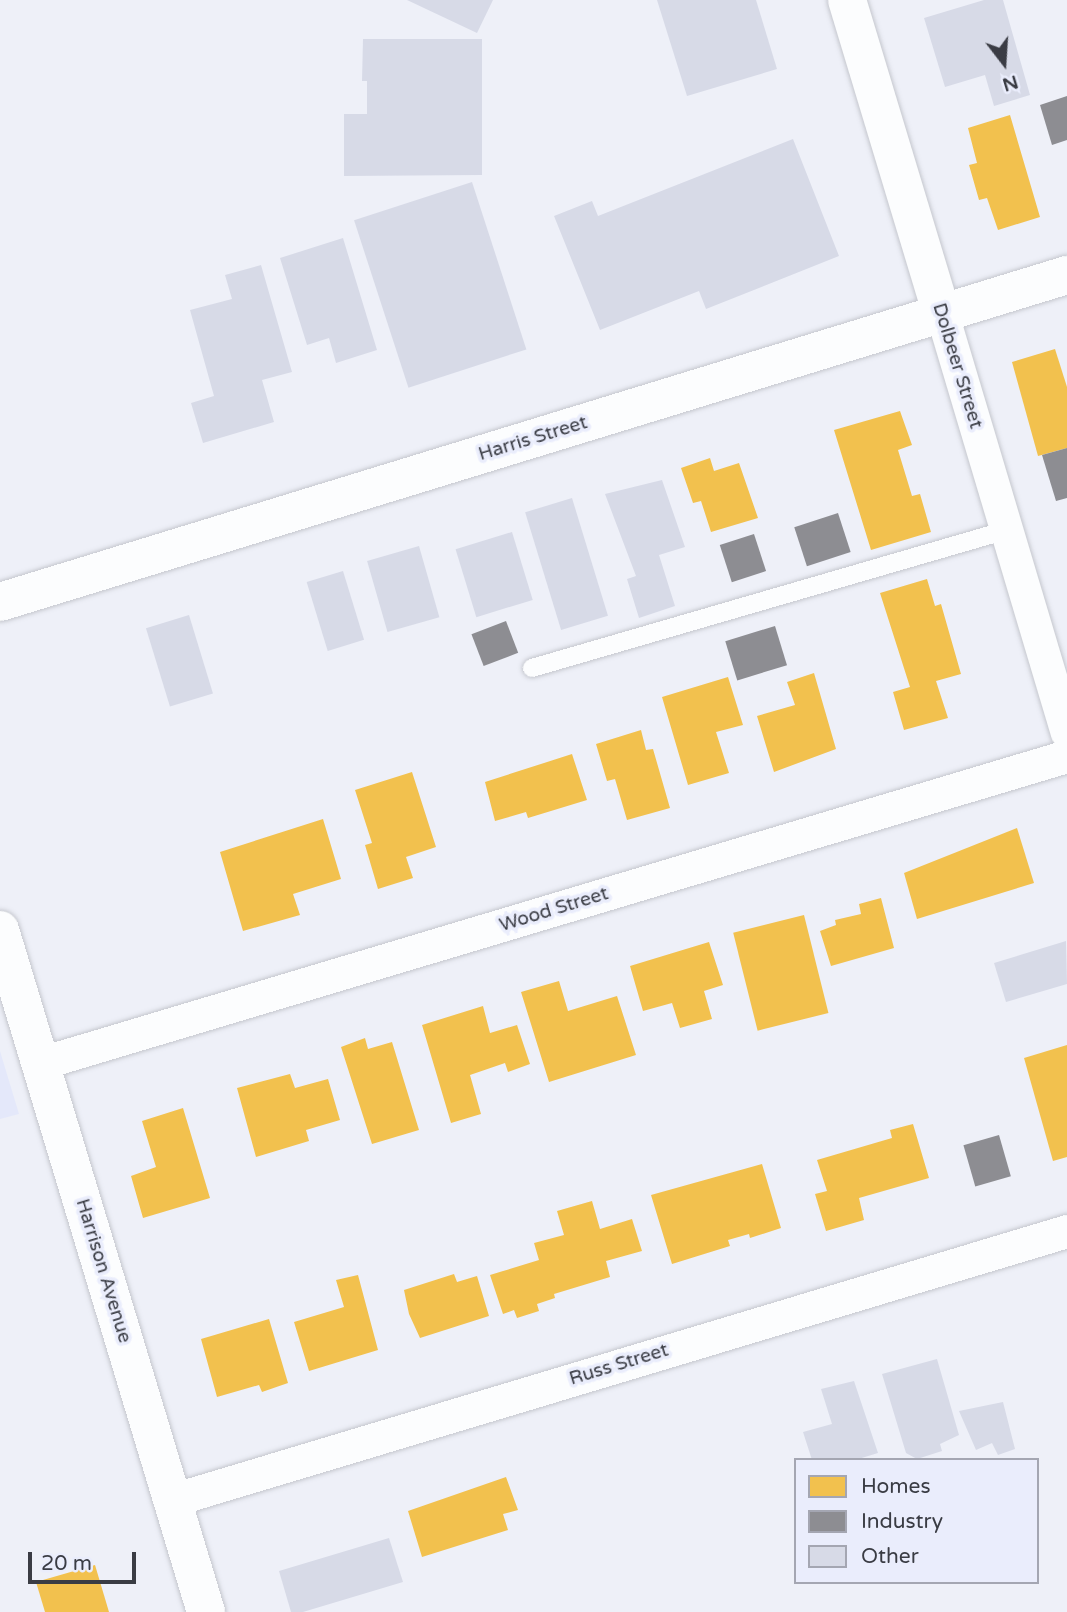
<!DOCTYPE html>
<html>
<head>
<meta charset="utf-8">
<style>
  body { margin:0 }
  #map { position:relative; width:1067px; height:1612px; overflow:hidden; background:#eef0f8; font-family:"Varela Round",sans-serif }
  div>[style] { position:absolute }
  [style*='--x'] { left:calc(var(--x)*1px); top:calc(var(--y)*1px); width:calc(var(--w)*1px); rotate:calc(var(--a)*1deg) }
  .built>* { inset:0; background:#e4e8fa }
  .homes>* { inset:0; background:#f2c14e; transform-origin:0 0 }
  .industry>* { inset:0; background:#8d8d92; transform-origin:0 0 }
  .building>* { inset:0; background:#d7dae7; transform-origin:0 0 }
  .roads { filter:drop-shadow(0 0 2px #c5c7ce) drop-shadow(0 0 2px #c5c7ce) }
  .lane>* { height:18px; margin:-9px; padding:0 9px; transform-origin:9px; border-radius:9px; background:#fcfdfe }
  .street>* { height:33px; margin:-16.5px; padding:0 16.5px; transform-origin:16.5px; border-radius:16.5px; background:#fcfdfe }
  .secondary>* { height:38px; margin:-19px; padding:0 19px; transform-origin:19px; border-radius:19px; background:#fcfdfe }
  span { translate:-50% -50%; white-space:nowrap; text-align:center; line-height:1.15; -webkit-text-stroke:7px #eaedfc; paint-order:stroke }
  .street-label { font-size:19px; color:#3a3c44 }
  .legend { position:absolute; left:794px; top:1458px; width:245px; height:126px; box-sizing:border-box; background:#eaedfc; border:2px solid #a4a6b2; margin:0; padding:9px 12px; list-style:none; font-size:21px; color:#3a3c44 }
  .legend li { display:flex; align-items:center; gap:14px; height:35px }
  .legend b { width:35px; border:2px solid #a4a6b2 }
  .north { position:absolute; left:969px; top:28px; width:70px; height:70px; -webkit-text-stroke:5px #eaedfc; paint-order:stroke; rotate:163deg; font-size:19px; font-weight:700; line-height:28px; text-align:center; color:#3a3c44 }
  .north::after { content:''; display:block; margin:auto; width:24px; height:32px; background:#3a3c44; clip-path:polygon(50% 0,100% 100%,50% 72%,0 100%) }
  .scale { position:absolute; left:28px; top:1552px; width:108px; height:32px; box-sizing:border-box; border:4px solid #3a3c44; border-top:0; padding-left:9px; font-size:21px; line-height:24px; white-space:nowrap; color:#3a3c44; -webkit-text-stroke:5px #eaedfc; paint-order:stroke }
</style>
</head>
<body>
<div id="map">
  <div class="built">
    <i style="clip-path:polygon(0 1051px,19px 1114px,0 1119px)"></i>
  </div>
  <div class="homes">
    <i style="clip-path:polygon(1010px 115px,1040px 217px,998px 230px,987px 198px,979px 200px,969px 165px,977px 163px,968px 128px)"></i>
    <i style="clip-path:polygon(1055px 349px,1067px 387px,1067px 448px,1038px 456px,1012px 362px)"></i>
    <i style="clip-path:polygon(900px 411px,912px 445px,898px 450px,912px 496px,920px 494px,931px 532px,871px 550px,834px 430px)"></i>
    <i style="clip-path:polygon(710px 458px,714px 471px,739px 463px,758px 518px,711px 532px,701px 501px,693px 503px,681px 468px)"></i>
    <i style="clip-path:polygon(927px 579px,935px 606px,941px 604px,961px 674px,936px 681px,948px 718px,904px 730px,893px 692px,910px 687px,880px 593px)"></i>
    <i style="clip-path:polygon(814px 673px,836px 749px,774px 772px,757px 716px,795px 705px,787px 682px)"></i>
    <i style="clip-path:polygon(728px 677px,743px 725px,716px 732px,729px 773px,688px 785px,662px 697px)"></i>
    <i style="clip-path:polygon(641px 730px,646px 750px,653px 749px,670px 808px,627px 820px,615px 779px,607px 781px,596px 744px)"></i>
    <i style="clip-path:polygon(572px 754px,587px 800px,528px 818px,526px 812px,495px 821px,485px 782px)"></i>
    <i style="clip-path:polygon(412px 772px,436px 847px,406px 857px,413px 878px,378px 889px,365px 845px,372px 843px,355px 790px)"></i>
    <i style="clip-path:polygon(323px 819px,341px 879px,293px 894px,300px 915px,243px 931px,220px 852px)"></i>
    <i style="clip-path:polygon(1017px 828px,1034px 883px,917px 919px,904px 873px)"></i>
    <i style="clip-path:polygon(881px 898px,894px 948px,831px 966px,820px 931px,836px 925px,835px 920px,861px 914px,859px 904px)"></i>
    <i style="left:804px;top:915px;width:101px;height:73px;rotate:76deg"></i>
    <i style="clip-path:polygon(709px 942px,723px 985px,704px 991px,712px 1019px,680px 1028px,672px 1003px,643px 1011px,630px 966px)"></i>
    <i style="clip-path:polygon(559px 981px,568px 1011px,617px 996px,636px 1055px,549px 1082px,521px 992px)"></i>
    <i style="clip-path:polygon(483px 1006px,490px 1033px,517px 1025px,530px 1064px,508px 1072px,505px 1063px,470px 1075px,481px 1114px,451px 1123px,422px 1025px)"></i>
    <i style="clip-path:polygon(365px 1038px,368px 1049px,392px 1042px,419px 1130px,372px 1144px,341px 1047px)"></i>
    <i style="clip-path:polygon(1067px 1045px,1067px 1157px,1053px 1161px,1024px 1058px)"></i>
    <i style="clip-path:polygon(290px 1074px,295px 1088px,328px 1079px,340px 1120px,306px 1130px,309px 1141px,256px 1157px,237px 1088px)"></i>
    <i style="clip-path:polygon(183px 1108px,210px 1198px,143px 1218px,131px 1176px,156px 1167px,142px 1121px)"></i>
    <i style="clip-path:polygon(913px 1124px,929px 1178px,859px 1198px,864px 1220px,826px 1231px,815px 1194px,827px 1191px,817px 1160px,892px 1138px,890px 1130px)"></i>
    <i style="clip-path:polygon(762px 1164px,781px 1228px,750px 1238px,749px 1234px,728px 1240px,730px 1246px,672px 1264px,651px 1195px)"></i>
    <i style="clip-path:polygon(592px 1201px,600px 1229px,632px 1219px,642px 1251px,606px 1261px,610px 1277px,554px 1294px,555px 1298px,537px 1304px,539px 1311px,517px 1318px,514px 1310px,503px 1314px,490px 1275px,539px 1260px,534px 1243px,564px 1235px,557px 1211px)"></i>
    <i style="clip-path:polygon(454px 1274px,457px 1282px,477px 1276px,489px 1316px,420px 1338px,409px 1314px,404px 1290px)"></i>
    <i style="clip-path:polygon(358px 1275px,378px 1350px,309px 1371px,294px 1322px,344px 1307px,336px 1280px)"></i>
    <i style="clip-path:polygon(269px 1319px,288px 1383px,262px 1392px,259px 1385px,217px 1397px,201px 1339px)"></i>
    <i style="clip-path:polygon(506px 1477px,518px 1510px,503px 1514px,508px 1530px,422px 1557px,408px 1511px)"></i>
    <i style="clip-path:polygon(95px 1565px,109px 1612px,45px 1612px,36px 1582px)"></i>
  </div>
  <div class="industry">
    <i style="clip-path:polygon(1067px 96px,1067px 140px,1052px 145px,1040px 105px)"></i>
    <i style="clip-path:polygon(1067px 448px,1067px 498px,1056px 501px,1042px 455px)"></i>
    <i style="left:838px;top:513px;width:41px;height:46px;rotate:72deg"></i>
    <i style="left:754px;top:534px;width:39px;height:36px;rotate:72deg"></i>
    <i style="left:506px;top:621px;width:34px;height:37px;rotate:69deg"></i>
    <i style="left:775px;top:626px;width:41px;height:52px;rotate:73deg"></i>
    <i style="left:999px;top:1135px;width:43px;height:37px;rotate:74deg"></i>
  </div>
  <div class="building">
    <i style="clip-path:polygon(407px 0,493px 0,477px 33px)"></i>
    <i style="clip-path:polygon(657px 0,756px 0,777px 69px,687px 96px)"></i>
    <i style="clip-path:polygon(984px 0,1003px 0,1030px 95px,994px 106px,985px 75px,945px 87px,924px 18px)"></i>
    <i style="clip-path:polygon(363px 39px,482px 39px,482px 175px,344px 176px,344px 114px,367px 114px,367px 81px,362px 81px)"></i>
    <i style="clip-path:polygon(793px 139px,839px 256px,706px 309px,699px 291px,600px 330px,554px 216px,592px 201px,598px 216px)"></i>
    <i style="left:472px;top:182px;width:176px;height:124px;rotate:72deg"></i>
    <i style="clip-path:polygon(343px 238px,377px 350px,336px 363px,329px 338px,307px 345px,280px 258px)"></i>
    <i style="clip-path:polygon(261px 265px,292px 372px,262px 380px,274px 422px,203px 443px,191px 403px,214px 396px,190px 310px,232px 299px,225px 275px)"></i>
    <i style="clip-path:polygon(662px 480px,685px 547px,659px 555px,675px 606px,639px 618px,627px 579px,636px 576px,605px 494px)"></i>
    <i style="left:572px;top:498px;width:123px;height:49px;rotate:73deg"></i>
    <i style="left:512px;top:532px;width:71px;height:59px;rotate:73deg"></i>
    <i style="left:419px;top:546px;width:74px;height:54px;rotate:74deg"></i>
    <i style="left:343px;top:571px;width:72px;height:38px;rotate:73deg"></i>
    <i style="left:189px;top:615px;width:82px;height:45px;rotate:73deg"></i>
    <i style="clip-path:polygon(1066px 941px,1067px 984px,1006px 1002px,994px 963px)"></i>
    <i style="clip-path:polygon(937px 1359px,959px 1435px,940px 1444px,942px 1451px,917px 1459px,906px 1453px,882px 1374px)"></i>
    <i style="clip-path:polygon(854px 1381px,878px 1453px,855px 1460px,812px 1460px,803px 1432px,832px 1424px,821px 1389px)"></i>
    <i style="clip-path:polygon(1003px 1402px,1015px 1449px,998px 1455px,992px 1443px,976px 1450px,959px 1411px)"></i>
    <i style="clip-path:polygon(389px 1538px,403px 1582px,303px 1612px,291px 1612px,279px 1571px)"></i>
  </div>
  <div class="roads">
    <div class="lane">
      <i style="--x:532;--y:668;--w:496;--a:-16.2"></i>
    </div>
    <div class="street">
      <i style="--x:942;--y:314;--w:436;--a:73.4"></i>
      <i style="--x:41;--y:1063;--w:1071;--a:-16.66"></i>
      <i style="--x:172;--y:1500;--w:935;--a:-16.73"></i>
    </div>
    <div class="secondary">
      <i style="--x:847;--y:0;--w:328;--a:73.2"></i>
      <i style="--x:0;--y:602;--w:1116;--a:-17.04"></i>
      <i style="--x:0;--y:930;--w:712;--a:73.19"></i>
    </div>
  </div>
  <div class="street-label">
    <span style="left:957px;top:366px;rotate:73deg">Dolbeer Street</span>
    <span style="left:533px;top:439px;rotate:-17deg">Harris Street</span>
    <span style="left:554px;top:910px;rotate:-17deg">Wood Street</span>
    <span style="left:103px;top:1271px;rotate:73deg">Harrison Avenue</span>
    <span style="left:619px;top:1365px;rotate:-17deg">Russ Street</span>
  </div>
  <ul class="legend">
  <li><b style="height:19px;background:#f2c14e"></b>Homes</li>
  <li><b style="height:19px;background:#8d8d92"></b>Industry</li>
  <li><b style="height:19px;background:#d7dae7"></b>Other</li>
  </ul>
  <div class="north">N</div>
  <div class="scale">20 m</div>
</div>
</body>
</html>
